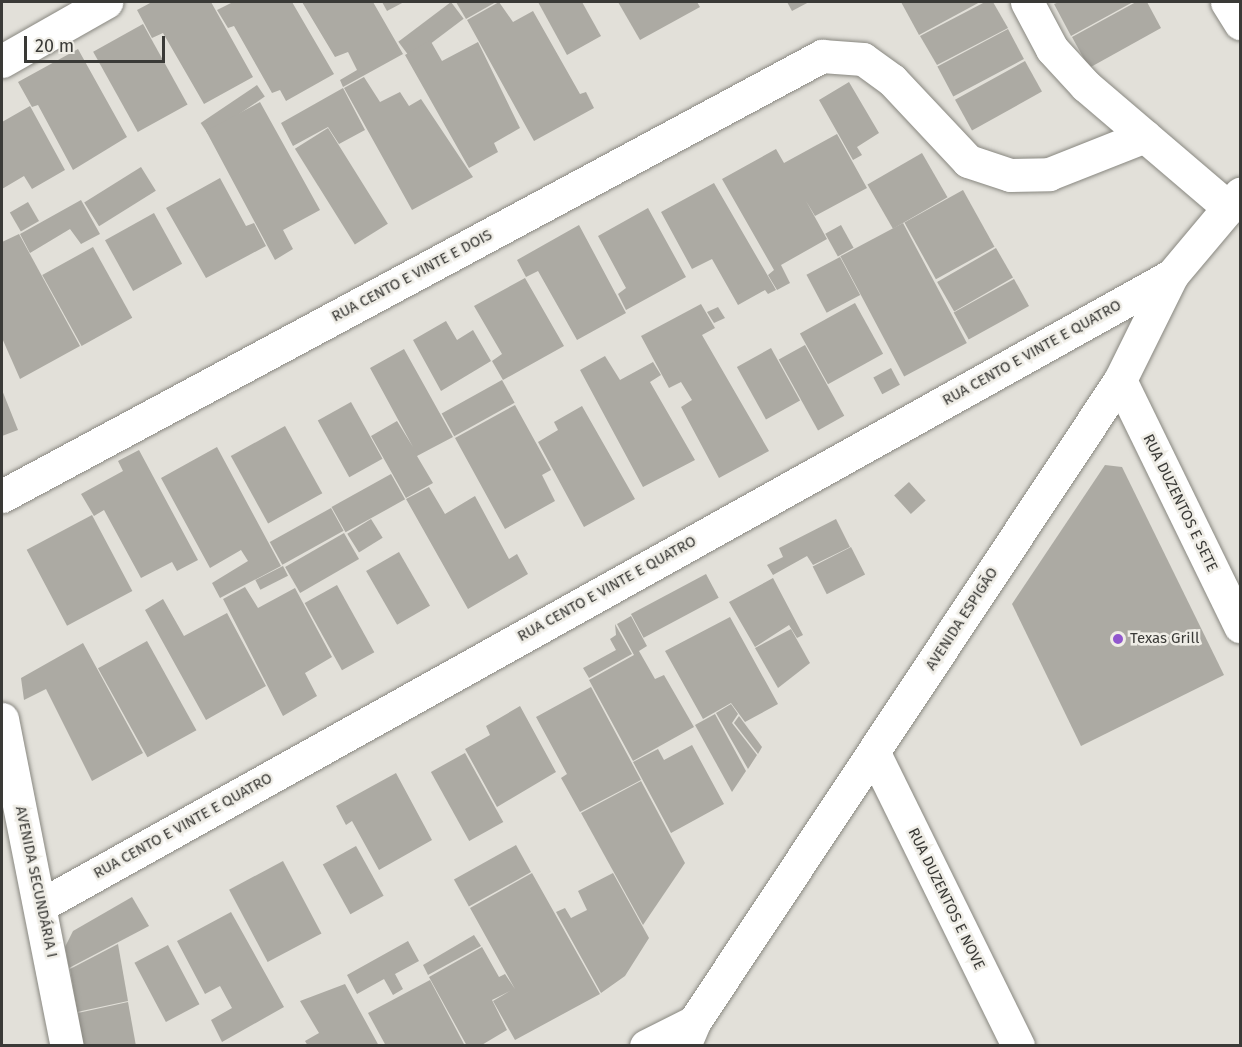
<!DOCTYPE html>
<html>
<head>
<meta charset="utf-8">
<style>
  body { margin:0 }
  #map { position:relative; width:1242px; height:1047px; overflow:hidden; background:#e2e0d9; font-family:"Fira Sans",sans-serif }
  div>[style] { position:absolute }
  [style*='--x'] { left:calc(var(--x)*1px); top:calc(var(--y)*1px); width:calc(var(--w)*1px); rotate:calc(var(--a)*1deg) }
  .building>* { inset:0; background:#acaaa3; transform-origin:0 0 }
  .roads { filter:drop-shadow(0 0 2px #888780) drop-shadow(0 0 2px #888780) }
  .minor>* { height:33px; margin:-16.5px; padding:0 16.5px; transform-origin:16.5px; border-radius:16.5px; background:#fff }
  .dots>* { width:16px; height:16px; translate:-50% -50%; box-sizing:border-box; border:3px solid #efede6; border-radius:50% }
  span { translate:-50% -50%; white-space:nowrap; text-align:center; line-height:1.15; -webkit-text-stroke:5px #efede6; paint-order:stroke }
  .street-label { font-size:15px; color:#3a3a37 }
  .poi-label { font-size:15px; color:#3a3a37 }
  .left { translate:0 -50%; text-align:left }
  .frame { position:absolute; inset:0; border:3px solid #3a3a37; pointer-events:none }
  .scale { position:absolute; left:24px; top:36px; width:141px; height:27px; box-sizing:border-box; border:3px solid #3a3a37; border-top:0; padding-left:8px; font-size:18px; line-height:21px; white-space:nowrap; color:#3a3a37; -webkit-text-stroke:4px #efede6; paint-order:stroke }
</style>
</head>
<body>
<div id="map">
  <div class="building">
    <i style="clip-path:polygon(152px 2px,211px 2px,253px 77px,204px 104px,163px 33px,152px 38px,137px 10px)"></i>
    <i style="clip-path:polygon(233px 2px,292px 2px,334px 74px,286px 101px,280px 90px,272px 93px,234px 26px,228px 28px,217px 10px)"></i>
    <i style="clip-path:polygon(302px 2px,373px 2px,403px 54px,343px 87px,340px 80px,357px 70px,348px 52px,335px 57px)"></i>
    <i style="clip-path:polygon(382px 2px,404px 2px,387px 11px)"></i>
    <i style="left:451px;top:2px;width:21px;height:66px;rotate:53deg"></i>
    <i style="clip-path:polygon(456px 2px,496px 2px,466px 19px)"></i>
    <i style="clip-path:polygon(499px 2px,513px 22px,533px 11px,580px 94px,586px 92px,594px 108px,534px 141px,467px 20px)"></i>
    <i style="clip-path:polygon(538px 2px,582px 2px,601px 36px,567px 55px)"></i>
    <i style="clip-path:polygon(618px 2px,697px 2px,700px 7px,640px 40px)"></i>
    <i style="clip-path:polygon(787px 2px,809px 2px,792px 11px)"></i>
    <i style="clip-path:polygon(901px 2px,980px 2px,919px 35px)"></i>
    <i style="clip-path:polygon(985px 2px,993px 2px,1008px 28px,937px 65px,920px 36px)"></i>
    <i style="clip-path:polygon(1059px 2px,1133px 2px,1071px 36px,1054px 4px)"></i>
    <i style="clip-path:polygon(1136px 2px,1147px 2px,1161px 28px,1089px 68px,1072px 37px)"></i>
    <i style="left:143px;top:24px;width:92px;height:57px;rotate:61deg"></i>
    <i style="left:1008px;top:29px;width:34px;height:80px;rotate:62deg"></i>
    <i style="clip-path:polygon(430px 40px,442px 61px,478px 42px,520px 128px,494px 143px,498px 152px,469px 168px,405px 55px)"></i>
    <i style="clip-path:polygon(78px 49px,127px 137px,73px 170px,38px 105px,32px 107px,18px 82px)"></i>
    <i style="left:1025px;top:61px;width:35px;height:80px;rotate:61deg"></i>
    <i style="clip-path:polygon(364px 77px,380px 102px,400px 92px,409px 106px,421px 99px,473px 177px,412px 210px,344px 88px)"></i>
    <i style="clip-path:polygon(849px 82px,879px 133px,857px 147px,862px 155px,853px 160px,819px 100px)"></i>
    <i style="left:257px;top:85px;width:14px;height:68px;rotate:56deg"></i>
    <i style="clip-path:polygon(343px 88px,365px 130px,339px 144px,328px 127px,293px 146px,281px 123px)"></i>
    <i style="clip-path:polygon(260px 102px,320px 210px,283px 230px,293px 249px,275px 260px,206px 131px)"></i>
    <i style="clip-path:polygon(30px 106px,65px 170px,32px 189px,24px 176px,2px 189px,2px 122px)"></i>
    <i style="left:328px;top:128px;width:113px;height:39px;rotate:58deg"></i>
    <i style="clip-path:polygon(837px 134px,867px 188px,815px 216px,806px 201px,827px 239px,781px 265px,790px 283px,777px 290px,768px 275px,774px 270px,722px 179px,776px 149px,784px 163px)"></i>
    <i style="left:922px;top:153px;width:51px;height:63px;rotate:60deg"></i>
    <i style="left:141px;top:167px;width:28px;height:67px;rotate:58deg"></i>
    <i style="clip-path:polygon(220px 178px,246px 226px,254px 223px,266px 246px,206px 278px,166px 208px)"></i>
    <i style="clip-path:polygon(714px 183px,776px 290px,768px 294px,765px 290px,738px 305px,712px 259px,692px 269px,661px 212px)"></i>
    <i style="left:963px;top:190px;width:65px;height:67px;rotate:61deg"></i>
    <i style="clip-path:polygon(81px 200px,100px 234px,81px 244px,70px 229px,30px 253px,20px 234px)"></i>
    <i style="left:28px;top:202px;width:22px;height:21px;rotate:60deg"></i>
    <i style="clip-path:polygon(648px 208px,686px 277px,626px 310px,618px 294px,626px 288px,598px 236px)"></i>
    <i style="left:154px;top:213px;width:58px;height:56px;rotate:61deg"></i>
    <i style="left:903px;top:223px;width:136px;height:71px;rotate:62deg"></i>
    <i style="clip-path:polygon(579px 225px,626px 313px,577px 340px,538px 271px,526px 277px,517px 260px)"></i>
    <i style="left:841px;top:225px;width:26px;height:18px;rotate:61deg"></i>
    <i style="clip-path:polygon(19px 234px,80px 346px,20px 379px,2px 338px,2px 242px)"></i>
    <i style="left:93px;top:247px;width:81px;height:58px;rotate:61deg"></i>
    <i style="left:996px;top:248px;width:34px;height:68px;rotate:60deg"></i>
    <i style="left:840px;top:257px;width:43px;height:38px;rotate:62deg"></i>
    <i style="clip-path:polygon(525px 278px,564px 346px,503px 380px,492px 361px,502px 354px,474px 306px)"></i>
    <i style="left:1014px;top:279px;width:31px;height:69px;rotate:61deg"></i>
    <i style="left:855px;top:303px;width:58px;height:63px;rotate:61deg"></i>
    <i style="clip-path:polygon(701px 304px,715px 328px,702px 335px,769px 451px,719px 478px,681px 407px,692px 400px,681px 382px,669px 388px,641px 336px)"></i>
    <i style="clip-path:polygon(718px 307px,725px 318px,714px 323px,707px 312px)"></i>
    <i style="clip-path:polygon(446px 321px,457px 340px,473px 330px,491px 361px,441px 391px,413px 340px)"></i>
    <i style="left:805px;top:345px;width:81px;height:30px;rotate:61deg"></i>
    <i style="left:771px;top:348px;width:60px;height:39px;rotate:61deg"></i>
    <i style="clip-path:polygon(404px 349px,453px 437px,417px 456px,433px 483px,406px 498px,371px 436px,397px 421px,413px 447px,370px 368px)"></i>
    <i style="clip-path:polygon(605px 356px,620px 380px,653px 362px,661px 375px,650px 382px,695px 460px,643px 487px,580px 370px)"></i>
    <i style="left:891px;top:368px;width:19px;height:20px;rotate:62deg"></i>
    <i style="left:502px;top:380px;width:26px;height:69px;rotate:61deg"></i>
    <i style="clip-path:polygon(2px 390px,18px 430px,2px 436px)"></i>
    <i style="left:351px;top:402px;width:65px;height:38px;rotate:61deg"></i>
    <i style="clip-path:polygon(515px 405px,551px 470px,542px 475px,555px 501px,505px 529px,455px 438px)"></i>
    <i style="clip-path:polygon(582px 406px,635px 499px,584px 527px,538px 442px,558px 430px,554px 422px)"></i>
    <i style="left:285px;top:426px;width:77px;height:62px;rotate:61deg"></i>
    <i style="clip-path:polygon(217px 447px,281px 566px,220px 598px,212px 583px,248px 561px,241px 550px,210px 568px,161px 478px)"></i>
    <i style="clip-path:polygon(139px 450px,198px 560px,177px 571px,172px 562px,141px 578px,104px 510px,94px 516px,81px 494px,123px 471px,118px 461px)"></i>
    <i style="clip-path:polygon(1105px 465px,1122px 467px,1224px 675px,1081px 746px,1012px 604px)"></i>
    <i style="left:391px;top:474px;width:29px;height:68px;rotate:61deg"></i>
    <i style="left:909px;top:482px;width:25px;height:20px;rotate:48deg"></i>
    <i style="clip-path:polygon(429px 487px,445px 514px,475px 496px,509px 559px,517px 554px,528px 574px,468px 609px,406px 499px)"></i>
    <i style="left:331px;top:508px;width:26px;height:70px;rotate:61deg"></i>
    <i style="left:92px;top:515px;width:86px;height:74px;rotate:62deg"></i>
    <i style="left:371px;top:519px;width:22px;height:28px;rotate:58deg"></i>
    <i style="clip-path:polygon(836px 519px,850px 547px,813px 565px,807px 556px,773px 575px,767px 565px,783px 557px,779px 548px)"></i>
    <i style="left:344px;top:533px;width:30px;height:68px;rotate:60deg"></i>
    <i style="left:851px;top:547px;width:31px;height:43px;rotate:63deg"></i>
    <i style="left:399px;top:552px;width:62px;height:38px;rotate:60deg"></i>
    <i style="left:283px;top:566px;width:11px;height:31px;rotate:63deg"></i>
    <i style="left:706px;top:574px;width:27px;height:85px;rotate:62deg"></i>
    <i style="clip-path:polygon(773px 578px,803px 635px,797px 638px,789px 625px,755px 647px,729px 602px)"></i>
    <i style="left:337px;top:585px;width:77px;height:37px;rotate:61deg"></i>
    <i style="clip-path:polygon(245px 587px,258px 608px,295px 588px,332px 657px,305px 673px,317px 696px,283px 716px,223px 599px)"></i>
    <i style="clip-path:polygon(163px 599px,184px 636px,227px 613px,266px 686px,206px 720px,145px 610px)"></i>
    <i style="clip-path:polygon(631px 616px,647px 646px,639px 651px,655px 679px,664px 675px,694px 727px,633px 761px,589px 680px,634px 655px,617px 624px)"></i>
    <i style="clip-path:polygon(730px 617px,778px 704px,745px 722px,731px 703px,703px 719px,665px 651px)"></i>
    <i style="clip-path:polygon(615px 624px,632px 654px,589px 678px,583px 668px,616px 650px,610px 639px,616px 635px)"></i>
    <i style="clip-path:polygon(791px 629px,810px 663px,778px 688px,755px 648px)"></i>
    <i style="left:147px;top:641px;width:102px;height:56px;rotate:61deg"></i>
    <i style="clip-path:polygon(83px 643px,143px 753px,92px 781px,46px 689px,24px 700px,21px 678px)"></i>
    <i style="clip-path:polygon(591px 687px,641px 780px,580px 812px,561px 778px,567px 774px,536px 717px)"></i>
    <i style="clip-path:polygon(731px 704px,738px 714px,732px 723px,757px 755px,748px 769px,716px 713px)"></i>
    <i style="clip-path:polygon(520px 706px,556px 772px,497px 807px,465px 749px,490px 735px,486px 726px)"></i>
    <i style="clip-path:polygon(715px 714px,746px 771px,732px 792px,695px 725px)"></i>
    <i style="clip-path:polygon(739px 716px,762px 747px,758px 754px,734px 723px)"></i>
    <i style="clip-path:polygon(692px 745px,724px 804px,671px 833px,633px 762px,658px 749px,664px 760px)"></i>
    <i style="left:465px;top:753px;width:79px;height:39px;rotate:61deg"></i>
    <i style="clip-path:polygon(396px 773px,432px 840px,379px 870px,352px 821px,346px 825px,336px 806px)"></i>
    <i style="clip-path:polygon(641px 781px,685px 863px,643px 925px,581px 813px)"></i>
    <i style="left:516px;top:845px;width:31px;height:71px;rotate:61deg"></i>
    <i style="left:356px;top:846px;width:57px;height:38px;rotate:61deg"></i>
    <i style="left:283px;top:861px;width:82px;height:61px;rotate:62deg"></i>
    <i style="clip-path:polygon(532px 873px,600px 994px,515px 1040px,493px 1001px,510px 991px,492px 1000px,507px 1030px,480px 1046px,467px 1046px,429px 977px,482px 947px,499px 977px,505px 974px,515px 989px,470px 908px)"></i>
    <i style="clip-path:polygon(613px 873px,649px 938px,625px 976px,601px 993px,556px 912px,565px 908px,571px 918px,587px 910px,578px 891px)"></i>
    <i style="clip-path:polygon(132px 897px,149px 926px,69px 968px,65px 947px,73px 931px)"></i>
    <i style="clip-path:polygon(231px 912px,284px 1007px,222px 1042px,211px 1020px,232px 1008px,220px 986px,205px 994px,177px 941px)"></i>
    <i style="clip-path:polygon(474px 935px,481px 946px,428px 975px,423px 965px)"></i>
    <i style="clip-path:polygon(408px 941px,419px 961px,395px 974px,403px 989px,393px 995px,384px 979px,357px 994px,347px 975px)"></i>
    <i style="clip-path:polygon(118px 944px,128px 1001px,77px 1012px,70px 969px)"></i>
    <i style="left:168px;top:945px;width:67px;height:38px;rotate:62deg"></i>
    <i style="clip-path:polygon(430px 980px,465px 1046px,386px 1046px,368px 1013px)"></i>
    <i style="clip-path:polygon(345px 984px,379px 1046px,308px 1046px,305px 1041px,319px 1033px,300px 1001px)"></i>
    <i style="clip-path:polygon(128px 1002px,136px 1046px,83px 1046px,78px 1013px)"></i>
  </div>
  <div class="roads">
    <div class="minor">
      <i style="--x:1027;--y:2;--w:53;--a:62"></i>
      <i style="--x:1052;--y:49;--w:50;--a:47.4"></i>
      <i style="--x:1086;--y:86;--w:188;--a:40.5"></i>
      <i style="--x:1227;--y:2;--w:25;--a:58"></i>
      <i style="--x:2;--y:61;--w:120;--a:-29.6"></i>
      <i style="--x:1120;--y:380;--w:274;--a:64"></i>
      <i style="--x:2;--y:496;--w:931;--a:-28.22"></i>
      <i style="--x:822;--y:56;--w:41;--a:4.2"></i>
      <i style="--x:863;--y:59;--w:36;--a:36"></i>
      <i style="--x:892;--y:80;--w:111;--a:46.8"></i>
      <i style="--x:968;--y:161;--w:44;--a:18.4"></i>
      <i style="--x:1010;--y:175;--w:39;--a:-1"></i>
      <i style="--x:1049;--y:174;--w:103;--a:-21.6"></i>
      <i style="--x:2;--y:719;--w:333;--a:78.8"></i>
      <i style="--x:874;--y:753;--w:326;--a:63.8"></i>
      <i style="--x:43;--y:904;--w:1292;--a:-29.12"></i>
      <i style="--x:646;--y:1046;--w:54;--a:-26.6"></i>
      <i style="--x:684;--y:1046;--w:26;--a:-67"></i>
      <i style="--x:694;--y:1022;--w:770;--a:-56.43"></i>
      <i style="--x:1120;--y:380;--w:117;--a:-63.7"></i>
      <i style="--x:1172;--y:275;--w:106;--a:-50"></i>
    </div>
  </div>
  <div class="dots">
    <i style="left:1118px;top:639px;background:#9157ce"></i>
  </div>
  <div class="street-label">
    <span style="left:412px;top:276px;rotate:-28deg">RUA CENTO E VINTE E DOIS</span>
    <span style="left:1032px;top:353px;rotate:-29deg">RUA CENTO E VINTE E QUATRO</span>
    <span style="left:1180px;top:503px;rotate:64deg">RUA DUZENTOS E SETE</span>
    <span style="left:607px;top:589px;rotate:-29deg">RUA CENTO E VINTE E QUATRO</span>
    <span style="left:962px;top:619px;rotate:-57deg">AVENIDA ESPIGÃO</span>
    <span style="left:183px;top:826px;rotate:-29deg">RUA CENTO E VINTE E QUATRO</span>
    <span style="left:36px;top:882px;rotate:78deg">AVENIDA SECUNDÁRIA I</span>
    <span style="left:946px;top:899px;rotate:64deg">RUA DUZENTOS E NOVE</span>
  </div>
  <div class="poi-label">
    <span class="left" style="left:1130px;top:639px">Texas Grill</span>
  </div>
  <div class="frame"></div>
  <div class="scale">20 m</div>
</div>
</body>
</html>
